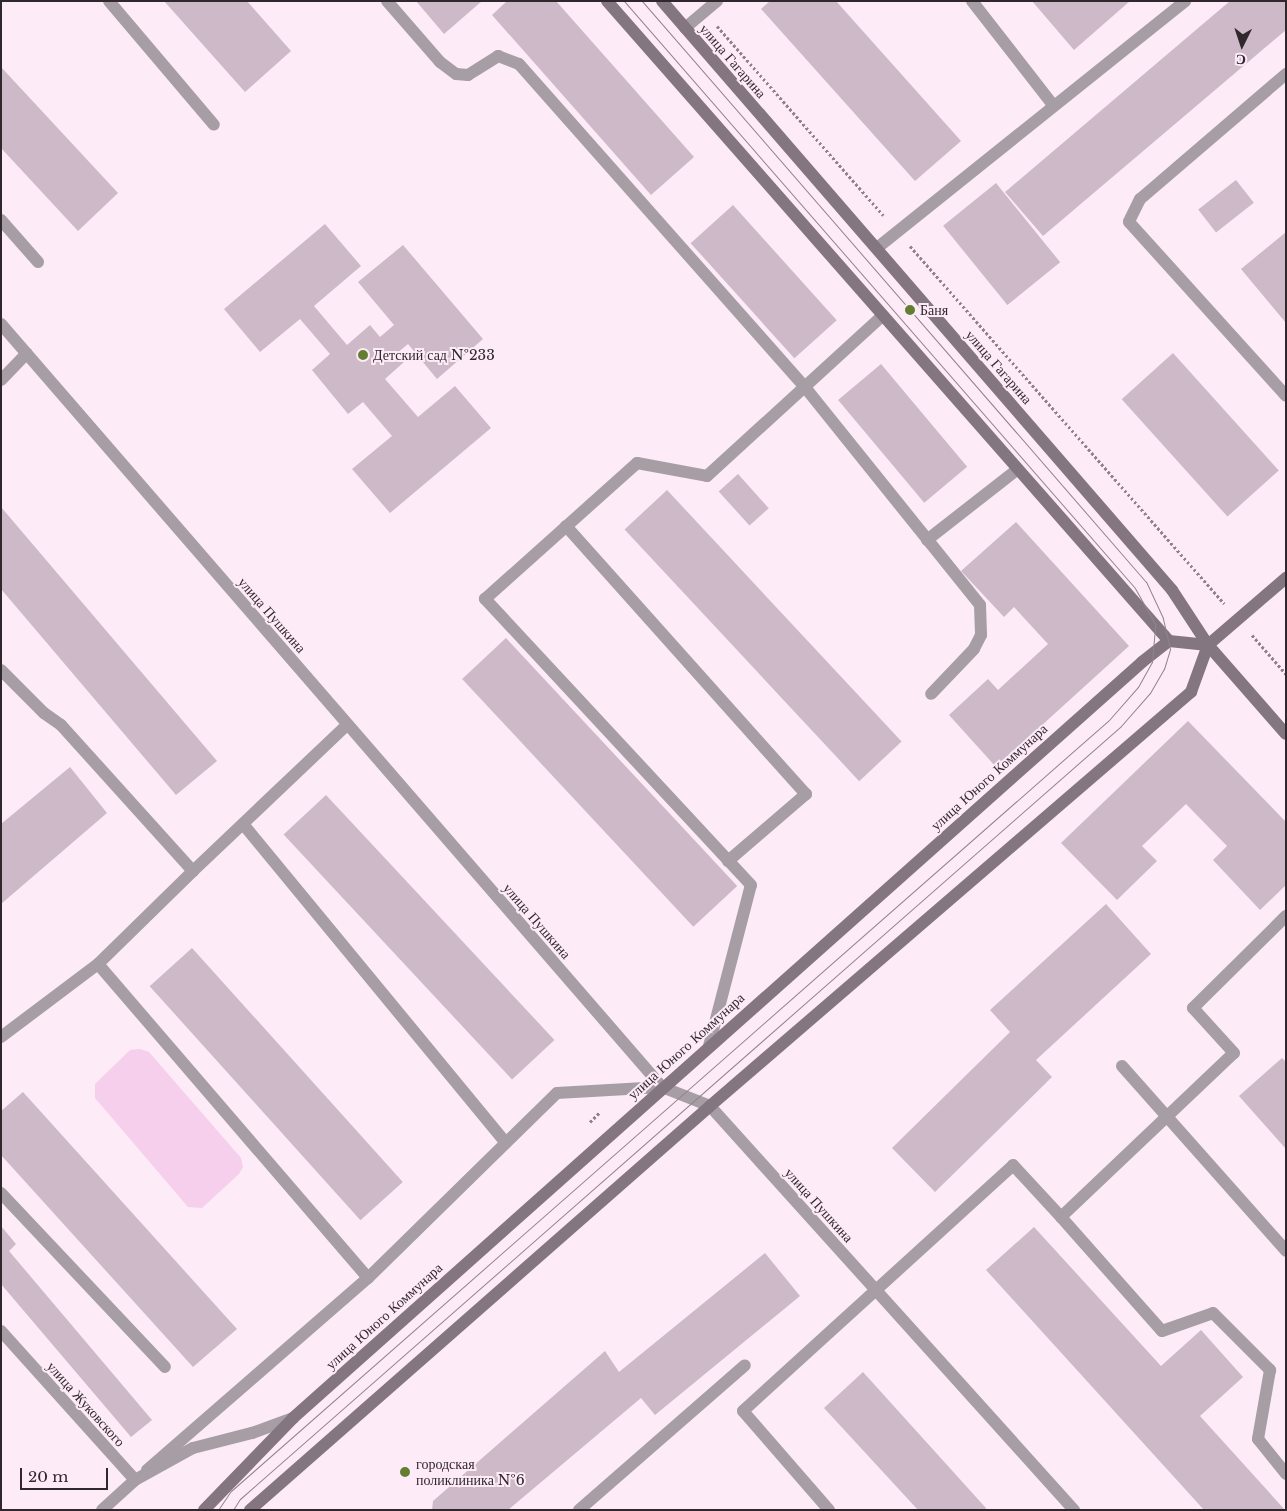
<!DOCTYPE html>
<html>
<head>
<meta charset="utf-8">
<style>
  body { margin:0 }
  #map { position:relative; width:1287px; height:1511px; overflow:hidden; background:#fdebf8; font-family:"Libre Baskerville",serif }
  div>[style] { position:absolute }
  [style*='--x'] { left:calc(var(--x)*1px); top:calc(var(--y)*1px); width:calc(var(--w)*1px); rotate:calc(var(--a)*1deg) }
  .green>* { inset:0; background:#f5cfeb }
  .building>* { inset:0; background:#ceb9c9; transform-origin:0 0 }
  .path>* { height:3px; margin-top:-1.5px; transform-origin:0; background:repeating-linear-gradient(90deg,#8f828b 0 2.5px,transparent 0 5px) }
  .lane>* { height:12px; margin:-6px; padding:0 6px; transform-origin:6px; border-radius:6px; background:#a79ea5 }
  .street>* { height:12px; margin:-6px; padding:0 6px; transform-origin:6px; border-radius:6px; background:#a79ea5 }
  .secondary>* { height:12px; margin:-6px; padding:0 6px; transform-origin:6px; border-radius:6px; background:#847680 }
  .tram>* { height:1px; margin:-0.5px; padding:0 0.5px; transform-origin:0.5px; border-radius:0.5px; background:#91848d }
  .dots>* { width:14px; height:14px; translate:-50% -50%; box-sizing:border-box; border:2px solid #fdebf8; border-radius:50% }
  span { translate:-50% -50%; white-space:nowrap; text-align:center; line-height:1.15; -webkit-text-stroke:4px #fdebf8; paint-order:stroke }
  .street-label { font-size:14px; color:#31282e }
  .poi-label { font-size:14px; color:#31282e }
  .left { translate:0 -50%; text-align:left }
  .frame { position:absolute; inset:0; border:2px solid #31282e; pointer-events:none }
  .north { position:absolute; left:1217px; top:20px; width:50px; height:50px; -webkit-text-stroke:4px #fdebf8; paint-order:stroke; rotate:184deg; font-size:14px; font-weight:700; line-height:20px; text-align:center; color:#31282e }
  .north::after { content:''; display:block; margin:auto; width:18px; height:22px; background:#31282e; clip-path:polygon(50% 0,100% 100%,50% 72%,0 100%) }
  .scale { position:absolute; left:20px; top:1468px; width:88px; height:22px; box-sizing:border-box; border:2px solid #31282e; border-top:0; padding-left:6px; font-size:15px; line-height:18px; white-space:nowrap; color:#31282e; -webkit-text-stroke:4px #fdebf8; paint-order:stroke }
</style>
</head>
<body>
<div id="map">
  <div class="green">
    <i style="clip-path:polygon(140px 1049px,149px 1052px,241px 1158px,243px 1167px,239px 1174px,202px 1208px,188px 1207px,95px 1098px,95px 1084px,130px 1050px)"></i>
  </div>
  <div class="building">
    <i style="clip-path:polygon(164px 1px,247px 1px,291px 51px,245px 92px)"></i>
    <i style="clip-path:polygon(416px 1px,482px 1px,444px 34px)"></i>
    <i style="clip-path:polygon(507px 1px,556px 1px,694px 157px,651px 195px,492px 15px)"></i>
    <i style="clip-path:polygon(770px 1px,836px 1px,961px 141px,915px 181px,761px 9px)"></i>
    <i style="clip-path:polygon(1032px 1px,1130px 1px,1074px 50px)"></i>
    <i style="clip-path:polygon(1230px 1px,1286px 1px,1286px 30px,1043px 236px,1005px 192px)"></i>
    <i style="clip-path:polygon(1px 67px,118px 193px,78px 231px,1px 148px)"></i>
    <i style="left:1236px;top:180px;width:29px;height:48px;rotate:52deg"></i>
    <i style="left:996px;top:183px;width:102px;height:68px;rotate:51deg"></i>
    <i style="left:733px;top:205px;width:155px;height:57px;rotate:48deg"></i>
    <i style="clip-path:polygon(325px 224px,361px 266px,314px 306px,347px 345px,370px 325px,380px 337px,394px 325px,358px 282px,403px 245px,483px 339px,437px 379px,408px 344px,396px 354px,404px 362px,385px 379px,418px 417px,455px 386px,491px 428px,390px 513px,352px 469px,392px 436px,363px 402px,348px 414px,312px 370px,330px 354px,300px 319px,260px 352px,224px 309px)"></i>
    <i style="clip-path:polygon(1286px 232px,1286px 323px,1241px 269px)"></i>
    <i style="left:1173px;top:353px;width:158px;height:69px;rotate:48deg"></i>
    <i style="left:881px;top:364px;width:134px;height:56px;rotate:50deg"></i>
    <i style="left:738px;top:474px;width:46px;height:26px;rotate:48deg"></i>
    <i style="left:667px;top:490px;width:344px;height:58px;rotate:47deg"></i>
    <i style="clip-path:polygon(1px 507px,217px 761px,176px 795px,1px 589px)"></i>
    <i style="clip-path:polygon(1016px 522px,1129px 646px,996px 767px,949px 715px,988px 679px,998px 690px,1048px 644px,1014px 607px,1004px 617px,961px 571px)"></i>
    <i style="left:506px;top:638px;width:339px;height:60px;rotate:47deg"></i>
    <i style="clip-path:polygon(1188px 721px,1286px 822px,1286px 885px,1260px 910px,1213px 860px,1227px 846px,1186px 804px,1142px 846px,1157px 861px,1117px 900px,1061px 843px)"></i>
    <i style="clip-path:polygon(70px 767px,107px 813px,1px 904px,1px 824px)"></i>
    <i style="left:326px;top:795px;width:335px;height:58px;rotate:47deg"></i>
    <i style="clip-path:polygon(1106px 904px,1151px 954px,1036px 1060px,1052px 1077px,935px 1192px,892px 1148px,1010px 1032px,990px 1010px)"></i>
    <i style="left:192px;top:948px;width:315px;height:57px;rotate:48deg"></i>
    <i style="clip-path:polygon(1282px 1058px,1286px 1062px,1286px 1149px,1239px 1096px)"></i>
    <i style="clip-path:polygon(23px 1092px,237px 1329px,193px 1367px,1px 1155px,1px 1111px)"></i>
    <i style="clip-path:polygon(1px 1226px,16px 1244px,9px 1251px,152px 1420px,131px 1437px,1px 1284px)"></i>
    <i style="clip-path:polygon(1034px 1227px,1161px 1366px,1201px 1330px,1243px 1377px,1200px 1416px,1285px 1510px,1204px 1510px,986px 1270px)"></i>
    <i style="clip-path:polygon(765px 1253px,800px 1296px,655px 1415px,641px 1398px,508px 1510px,432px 1510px,433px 1501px,605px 1351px,619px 1372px)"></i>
    <i style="clip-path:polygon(863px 1372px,985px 1507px,987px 1510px,918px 1510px,824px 1408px)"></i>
  </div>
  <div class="path">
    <i style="--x:717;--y:26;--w:252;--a:48.7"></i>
    <i style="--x:910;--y:246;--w:476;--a:48.7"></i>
    <i style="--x:1252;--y:635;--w:52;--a:48.9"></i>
    <i style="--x:590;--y:1122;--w:14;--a:-45"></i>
  </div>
  <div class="lane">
    <i style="--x:109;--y:1;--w:162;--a:49.7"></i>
    <i style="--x:387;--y:1;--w:81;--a:49"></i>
    <i style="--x:440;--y:62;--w:20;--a:37"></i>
    <i style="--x:456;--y:74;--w:12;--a:5"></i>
    <i style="--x:468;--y:75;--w:36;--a:-32"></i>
    <i style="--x:498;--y:56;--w:22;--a:21"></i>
    <i style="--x:519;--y:64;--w:430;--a:48.5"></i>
    <i style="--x:804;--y:386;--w:281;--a:51.2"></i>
    <i style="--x:980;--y:605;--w:30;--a:88"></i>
    <i style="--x:981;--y:635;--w:16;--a:117"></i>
    <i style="--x:974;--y:649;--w:62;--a:133.7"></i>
    <i style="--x:972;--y:1;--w:132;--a:52.1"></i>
    <i style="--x:685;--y:28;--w:42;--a:-40.2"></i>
    <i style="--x:1286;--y:74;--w:192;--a:139.4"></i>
    <i style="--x:1140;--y:199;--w:25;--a:116"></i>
    <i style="--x:1129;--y:222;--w:234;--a:47.9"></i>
    <i style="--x:1;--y:220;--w:56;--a:48.6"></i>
    <i style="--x:877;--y:248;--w:395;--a:-38.7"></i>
    <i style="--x:1;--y:380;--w:37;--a:-46"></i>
    <i style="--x:566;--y:526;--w:360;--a:48.2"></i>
    <i style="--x:806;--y:794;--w:103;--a:139.3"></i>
    <i style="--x:927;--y:540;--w:115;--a:-38"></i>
    <i style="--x:1;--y:670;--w:61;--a:45"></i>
    <i style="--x:44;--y:713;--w:21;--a:35"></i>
    <i style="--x:61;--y:725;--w:197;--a:47.9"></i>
    <i style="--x:193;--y:871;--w:211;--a:-43.5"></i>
    <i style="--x:243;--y:824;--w:413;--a:50.5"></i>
    <i style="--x:98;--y:964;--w:414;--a:49.3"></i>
    <i style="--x:1;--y:1037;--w:121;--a:-37"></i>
    <i style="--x:98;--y:964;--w:133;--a:-44.4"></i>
    <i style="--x:709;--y:1046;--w:166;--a:-75.4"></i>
    <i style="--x:751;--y:885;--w:391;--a:-132.9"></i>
    <i style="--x:485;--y:599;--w:204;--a:-41.8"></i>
    <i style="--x:637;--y:463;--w:71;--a:10.5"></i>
    <i style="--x:707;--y:476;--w:237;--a:-42.4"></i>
    <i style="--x:1122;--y:1066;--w:247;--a:48.4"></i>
    <i style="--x:1;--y:1193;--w:239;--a:46.7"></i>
    <i style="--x:1061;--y:1217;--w:152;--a:48.5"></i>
    <i style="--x:1162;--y:1331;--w:54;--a:-19.4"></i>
    <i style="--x:1213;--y:1313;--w:81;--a:45"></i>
    <i style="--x:1270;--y:1370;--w:70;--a:99.9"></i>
    <i style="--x:1258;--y:1439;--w:45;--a:51.3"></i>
    <i style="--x:147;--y:1470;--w:293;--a:-41"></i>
    <i style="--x:368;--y:1278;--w:264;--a:-44.4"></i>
    <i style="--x:557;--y:1093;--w:105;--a:-3.3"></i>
    <i style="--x:579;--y:1510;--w:220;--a:-41.1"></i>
    <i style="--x:829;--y:1510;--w:131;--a:-131"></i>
    <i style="--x:743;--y:1411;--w:365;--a:-42.3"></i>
    <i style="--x:1013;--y:1165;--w:71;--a:47.3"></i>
    <i style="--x:1061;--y:1217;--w:238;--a:-43.5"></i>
    <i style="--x:1234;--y:1053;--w:61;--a:-132.3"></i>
    <i style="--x:1193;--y:1008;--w:131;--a:-44.7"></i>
  </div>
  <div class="street">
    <i style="--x:1;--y:324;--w:1009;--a:49.1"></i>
    <i style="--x:662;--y:1087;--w:52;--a:21.6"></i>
    <i style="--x:710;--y:1106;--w:544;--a:47.98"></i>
    <i style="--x:1;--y:1331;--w:200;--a:48"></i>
    <i style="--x:135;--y:1480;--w:66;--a:-28.9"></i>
    <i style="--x:193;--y:1448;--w:61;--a:-14.3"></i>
    <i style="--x:252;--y:1433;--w:44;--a:-20.1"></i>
    <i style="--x:102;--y:1510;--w:45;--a:-42.3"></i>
  </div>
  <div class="secondary">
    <i style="--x:607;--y:1;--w:852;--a:48.71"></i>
    <i style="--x:662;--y:1;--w:779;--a:49.11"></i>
    <i style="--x:1172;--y:590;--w:66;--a:56.8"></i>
    <i style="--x:1208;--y:645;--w:118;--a:48.8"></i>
    <i style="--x:204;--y:1510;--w:128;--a:-45.9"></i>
    <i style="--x:293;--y:1418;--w:1137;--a:-41.68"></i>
    <i style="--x:1142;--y:662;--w:34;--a:-38"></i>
    <i style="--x:1169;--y:641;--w:39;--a:6"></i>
    <i style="--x:250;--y:1510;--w:612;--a:-41.29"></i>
    <i style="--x:710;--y:1106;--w:635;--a:-40.72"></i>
    <i style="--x:1191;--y:692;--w:50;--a:-70.1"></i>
    <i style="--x:1208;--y:645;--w:103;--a:-40.7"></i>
  </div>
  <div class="tram">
    <i style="--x:218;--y:1510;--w:23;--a:-56"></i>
    <i style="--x:231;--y:1491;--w:1168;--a:-41.29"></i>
    <i style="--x:1109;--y:720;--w:44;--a:-48.7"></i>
    <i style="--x:1138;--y:687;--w:29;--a:-61"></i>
    <i style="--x:1152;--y:662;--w:38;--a:-85"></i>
    <i style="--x:1155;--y:624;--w:41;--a:-119.1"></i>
    <i style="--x:1135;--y:588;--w:778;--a:-131.04"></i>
    <i style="--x:233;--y:1510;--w:13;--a:-58"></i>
    <i style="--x:240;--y:1499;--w:1172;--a:-41.26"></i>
    <i style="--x:1121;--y:726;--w:44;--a:-48.7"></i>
    <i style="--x:1150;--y:693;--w:28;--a:-60"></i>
    <i style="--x:1164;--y:669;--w:21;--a:-73"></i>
    <i style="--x:1170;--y:649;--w:32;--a:-103"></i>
    <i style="--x:1163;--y:618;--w:40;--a:-115"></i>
    <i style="--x:1146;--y:582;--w:769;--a:-130.94"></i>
  </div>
  <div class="dots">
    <i style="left:910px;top:310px;background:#637d31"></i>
    <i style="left:363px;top:355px;background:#637d31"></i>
    <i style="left:405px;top:1472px;background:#637d31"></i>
  </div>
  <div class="street-label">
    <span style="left:733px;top:61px;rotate:49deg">улица Гагарина</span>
    <span style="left:999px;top:367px;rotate:49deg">улица Гагарина</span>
    <span style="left:272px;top:615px;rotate:49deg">улица Пушкина</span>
    <span style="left:989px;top:777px;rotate:-42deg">улица Юного Коммунара</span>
    <span style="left:537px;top:921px;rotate:49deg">улица Пушкина</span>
    <span style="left:686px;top:1046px;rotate:-42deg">улица Юного Коммунара</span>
    <span style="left:819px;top:1205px;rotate:48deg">улица Пушкина</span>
    <span style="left:384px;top:1316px;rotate:-42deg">улица Юного Коммунара</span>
    <span style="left:86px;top:1404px;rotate:48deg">улица Жуковского</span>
  </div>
  <div class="poi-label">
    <span class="left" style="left:920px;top:310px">Баня</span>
    <span class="left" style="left:373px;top:355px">Детский сад №233</span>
    <span class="left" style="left:416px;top:1472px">городская<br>поликлиника №6</span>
  </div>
  <div class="frame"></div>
  <div class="north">С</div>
  <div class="scale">20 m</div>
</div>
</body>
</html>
